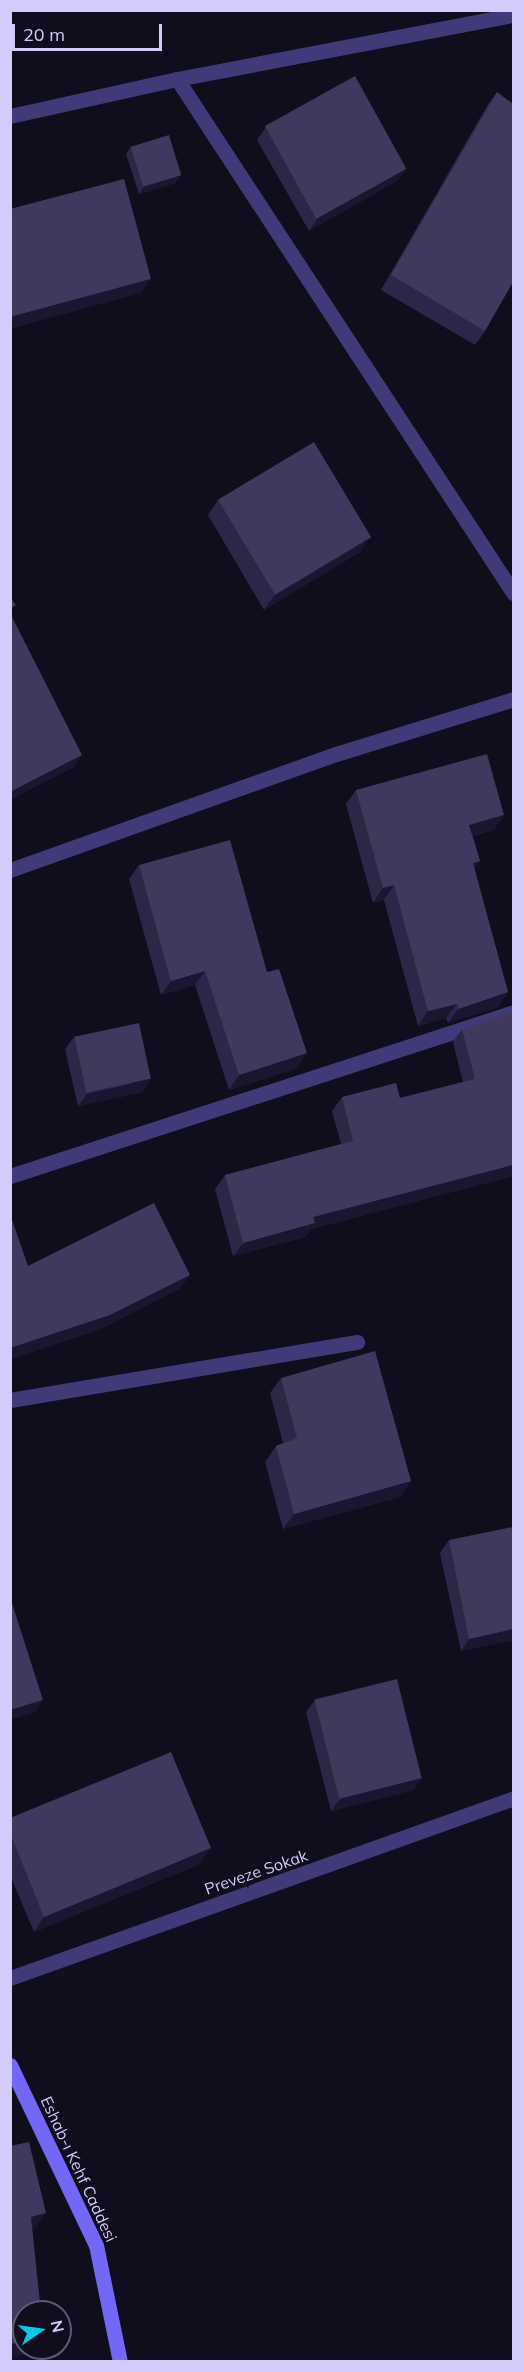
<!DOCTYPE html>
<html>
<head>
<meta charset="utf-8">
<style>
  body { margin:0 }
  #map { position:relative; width:524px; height:2372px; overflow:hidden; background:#100d1c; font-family:Mulish,sans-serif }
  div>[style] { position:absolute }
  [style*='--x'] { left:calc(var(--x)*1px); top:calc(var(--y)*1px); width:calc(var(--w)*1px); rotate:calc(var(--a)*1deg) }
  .street>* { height:15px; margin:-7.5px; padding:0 7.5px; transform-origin:7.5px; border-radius:7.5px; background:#403b78 }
  .secondary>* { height:15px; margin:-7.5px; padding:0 7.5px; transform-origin:7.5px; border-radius:7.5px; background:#7268f5 }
  .wall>* { inset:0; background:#2e2649 }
  .shaded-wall>* { inset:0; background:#1b152f }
  .building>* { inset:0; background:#40385d; transform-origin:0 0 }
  span { translate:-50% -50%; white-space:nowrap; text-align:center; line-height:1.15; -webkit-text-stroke:6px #100d1c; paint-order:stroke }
  .street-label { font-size:16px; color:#d3cbfc }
  .frame { position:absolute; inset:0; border:12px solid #d3cbfc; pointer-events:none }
  .north { position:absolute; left:12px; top:2300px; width:60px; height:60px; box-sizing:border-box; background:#100d1c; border:2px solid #5e5976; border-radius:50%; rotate:77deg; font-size:16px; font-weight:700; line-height:24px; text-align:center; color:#d3cbfc }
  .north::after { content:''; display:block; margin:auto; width:21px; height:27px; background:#0fc5e4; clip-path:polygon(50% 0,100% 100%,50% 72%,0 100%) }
  .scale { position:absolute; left:12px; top:24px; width:150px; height:27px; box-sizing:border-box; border:3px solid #d3cbfc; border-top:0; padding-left:8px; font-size:18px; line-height:21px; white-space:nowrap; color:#d3cbfc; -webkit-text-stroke:4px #100d1c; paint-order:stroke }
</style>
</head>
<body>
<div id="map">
  <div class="street">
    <i style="--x:177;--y:79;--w:615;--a:56.8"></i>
    <i style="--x:10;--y:116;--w:171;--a:-12.5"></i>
    <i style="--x:177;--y:79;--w:343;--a:-10.8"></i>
    <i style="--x:10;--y:870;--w:346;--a:-19.6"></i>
    <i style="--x:336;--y:754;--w:186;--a:-17.2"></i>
    <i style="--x:10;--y:1176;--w:530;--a:-18.02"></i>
    <i style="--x:10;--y:1400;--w:352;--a:-9.5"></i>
    <i style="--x:10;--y:1978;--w:535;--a:-19.65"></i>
  </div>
  <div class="secondary">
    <i style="--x:10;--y:2065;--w:199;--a:64.5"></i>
    <i style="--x:96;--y:2245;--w:119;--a:78.4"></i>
  </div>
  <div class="wall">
    <i style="clip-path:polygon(497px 92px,485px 331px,475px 345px,381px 290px,487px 106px)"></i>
    <i style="clip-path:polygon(266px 127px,407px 168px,398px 180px,309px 231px,257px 140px)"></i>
    <i style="clip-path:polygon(131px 146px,176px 183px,139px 194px,126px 154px)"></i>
    <i style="clip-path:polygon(218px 500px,360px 552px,264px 610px,208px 515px)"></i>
    <i style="clip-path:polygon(356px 790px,494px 830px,473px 836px,480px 861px,474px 869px,508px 992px,498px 1007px,448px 1023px,446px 1018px,418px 1026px,384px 900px,373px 903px,346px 804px)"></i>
    <i style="clip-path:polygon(139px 865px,267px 972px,297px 1068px,229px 1090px,195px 985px,161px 995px,129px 879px)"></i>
    <i style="clip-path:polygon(462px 1029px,513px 1176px,311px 1229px,305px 1237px,233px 1256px,215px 1189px,225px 1175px,341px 1144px,332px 1111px,342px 1097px,400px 1098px,463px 1082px,453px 1042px)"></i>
    <i style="clip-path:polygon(74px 1037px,143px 1092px,78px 1106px,65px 1049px)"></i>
    <i style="clip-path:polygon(281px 1378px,411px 1481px,400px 1497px,283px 1529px,265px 1462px,276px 1446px,283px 1443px,270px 1393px)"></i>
    <i style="clip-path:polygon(449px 1540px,513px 1640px,461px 1651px,440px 1553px)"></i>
    <i style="clip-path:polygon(315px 1700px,422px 1778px,413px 1790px,331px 1811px,306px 1712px)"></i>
    <i style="clip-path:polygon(10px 1818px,200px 1864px,34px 1932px,10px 1875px)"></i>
  </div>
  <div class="shaded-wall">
    <i style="clip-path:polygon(407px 168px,398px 180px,309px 231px,318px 218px)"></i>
    <i style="clip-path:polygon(181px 175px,176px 183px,139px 194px,144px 186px)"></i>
    <i style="clip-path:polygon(151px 279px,141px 293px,10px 329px,10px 317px)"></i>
    <i style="clip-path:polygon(371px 537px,360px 552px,264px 610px,275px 594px)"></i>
    <i style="clip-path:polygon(82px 755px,73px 768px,10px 800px,10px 792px)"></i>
    <i style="clip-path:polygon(504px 815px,494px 830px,459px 839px,469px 825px)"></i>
    <i style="clip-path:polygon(480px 861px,469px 876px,473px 863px)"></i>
    <i style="clip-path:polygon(394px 885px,384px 900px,373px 903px,383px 888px)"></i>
    <i style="clip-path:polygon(205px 971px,195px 985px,161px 995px,171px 981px)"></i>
    <i style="clip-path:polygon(508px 992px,498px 1007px,448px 1023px,458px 1009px)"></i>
    <i style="clip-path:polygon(457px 1004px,446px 1018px,418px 1026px,428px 1011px)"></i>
    <i style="clip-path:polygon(307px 1053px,297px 1068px,229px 1090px,239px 1075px)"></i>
    <i style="clip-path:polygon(151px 1079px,143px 1092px,78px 1106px,87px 1094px)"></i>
    <i style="clip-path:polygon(513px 1165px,513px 1176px,311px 1229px,305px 1237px,233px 1256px,243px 1243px,313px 1217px)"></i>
    <i style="clip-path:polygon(190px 1275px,180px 1289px,99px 1330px,10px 1360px,10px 1348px)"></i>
    <i style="clip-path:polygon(411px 1481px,400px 1497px,283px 1529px,294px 1514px)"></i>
    <i style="clip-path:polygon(513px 1629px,513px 1640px,461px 1651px,469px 1639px)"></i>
    <i style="clip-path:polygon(43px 1700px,34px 1713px,10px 1720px,10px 1710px)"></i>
    <i style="clip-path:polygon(422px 1778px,413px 1790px,331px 1811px,340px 1799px)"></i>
    <i style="clip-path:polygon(211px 1848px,200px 1864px,34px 1932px,44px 1917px)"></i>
    <i style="clip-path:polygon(46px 2213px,36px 2228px,21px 2231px,31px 2217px)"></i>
    <i style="clip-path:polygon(24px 2342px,24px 2348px,38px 2348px,34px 2354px,10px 2357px,10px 2344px)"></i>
  </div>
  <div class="building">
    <i style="left:355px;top:76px;width:106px;height:103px;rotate:61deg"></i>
    <i style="clip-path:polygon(497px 92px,513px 104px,513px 282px,485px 331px,391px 275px)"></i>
    <i style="left:169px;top:135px;width:42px;height:40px;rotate:73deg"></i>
    <i style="clip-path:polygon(124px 179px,151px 279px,10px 317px,10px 209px)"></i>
    <i style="left:314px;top:442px;width:111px;height:112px;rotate:59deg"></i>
    <i style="clip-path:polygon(10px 597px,16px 605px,10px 609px)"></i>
    <i style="clip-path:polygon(10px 613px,82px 755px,10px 792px)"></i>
    <i style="clip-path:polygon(487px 754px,504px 815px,469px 825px,480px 861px,473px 863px,508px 992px,458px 1009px,457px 1004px,428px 1011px,394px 885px,383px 888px,356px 790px)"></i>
    <i style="clip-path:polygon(230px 840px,267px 972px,279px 969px,307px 1053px,239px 1075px,205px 971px,171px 981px,139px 865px)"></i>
    <i style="clip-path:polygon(513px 1012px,513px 1165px,313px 1217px,315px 1223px,243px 1243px,225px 1175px,353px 1141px,342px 1097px,396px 1083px,400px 1098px,475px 1079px,462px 1029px)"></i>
    <i style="left:139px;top:1023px;width:57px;height:66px;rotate:78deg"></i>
    <i style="clip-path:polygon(154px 1203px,190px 1275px,110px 1315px,10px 1348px,10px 1214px,28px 1266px)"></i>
    <i style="clip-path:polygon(375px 1351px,411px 1481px,294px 1514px,276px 1446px,297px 1438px,281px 1378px)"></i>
    <i style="clip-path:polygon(513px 1527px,513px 1629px,469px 1639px,449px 1540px)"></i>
    <i style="clip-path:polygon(10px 1597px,43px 1700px,10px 1710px)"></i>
    <i style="left:397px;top:1679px;width:102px;height:85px;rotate:76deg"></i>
    <i style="clip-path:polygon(171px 1752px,211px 1848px,44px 1917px,10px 1833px,10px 1818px)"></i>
    <i style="clip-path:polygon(29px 2142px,46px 2213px,31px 2217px,41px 2312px,24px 2312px,24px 2342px,10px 2344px,10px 2146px)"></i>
  </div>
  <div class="street-label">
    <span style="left:256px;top:1872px;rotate:-19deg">Preveze Sokak</span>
    <span style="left:79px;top:2169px;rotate:65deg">Eshab-ı Kehf Caddesi</span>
  </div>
  <div class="frame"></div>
  <div class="north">N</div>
  <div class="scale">20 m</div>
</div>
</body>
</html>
